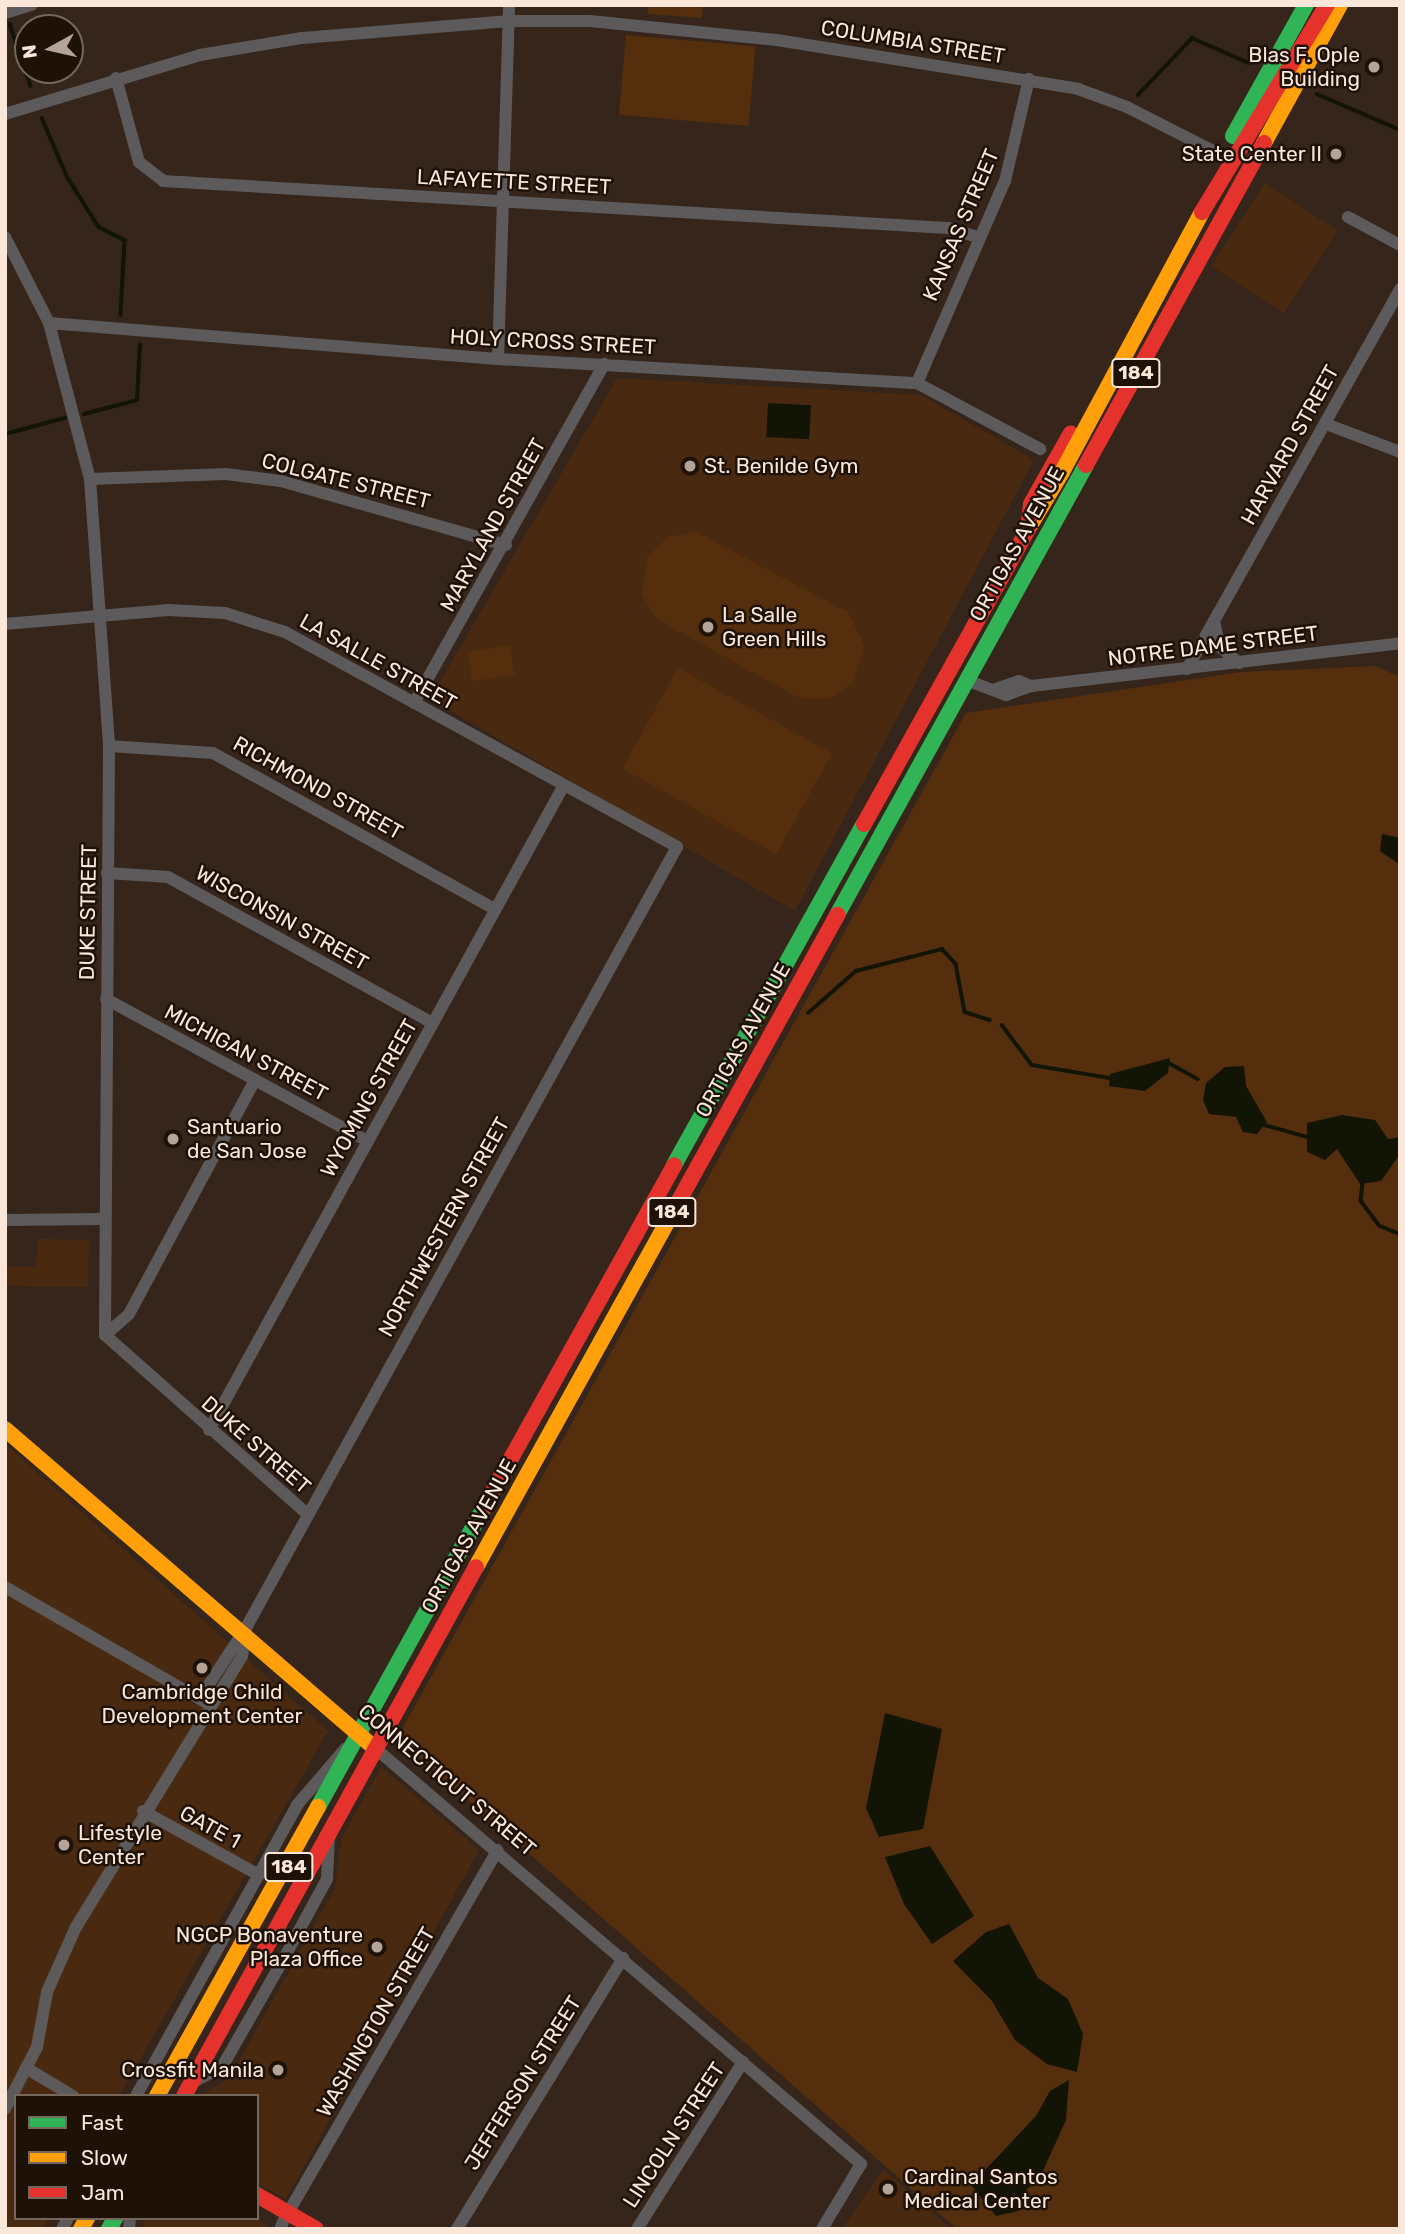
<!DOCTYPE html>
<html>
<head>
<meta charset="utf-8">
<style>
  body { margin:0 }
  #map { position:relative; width:1405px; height:2234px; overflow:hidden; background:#35251a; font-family:Rubik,sans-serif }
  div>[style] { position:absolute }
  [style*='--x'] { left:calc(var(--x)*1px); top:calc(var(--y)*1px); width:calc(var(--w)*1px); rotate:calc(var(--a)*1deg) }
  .built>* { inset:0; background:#492a11; transform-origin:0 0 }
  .green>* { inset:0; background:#552f0d; transform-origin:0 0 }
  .water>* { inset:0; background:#121406; transform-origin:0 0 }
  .stream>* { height:3.5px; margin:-1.75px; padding:0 1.75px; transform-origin:1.75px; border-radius:1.75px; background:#121406 }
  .street>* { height:12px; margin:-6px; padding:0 6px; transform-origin:6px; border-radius:6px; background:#5d5a5b }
  .fast>* { height:16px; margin:-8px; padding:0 8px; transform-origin:8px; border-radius:8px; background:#30b455 }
  .slow>* { height:16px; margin:-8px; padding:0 8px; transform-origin:8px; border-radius:8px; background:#ff9f0a }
  .jam>* { height:16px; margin:-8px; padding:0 8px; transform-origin:8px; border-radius:8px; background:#e5322d }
  .slow-bridge>* { height:16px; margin:-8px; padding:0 8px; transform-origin:8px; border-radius:8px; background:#ff9f0a }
  .jam-bridge>* { height:16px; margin:-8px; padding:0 8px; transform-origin:8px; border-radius:8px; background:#e5322d }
  .dots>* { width:19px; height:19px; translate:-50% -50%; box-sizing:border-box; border:4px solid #1d1108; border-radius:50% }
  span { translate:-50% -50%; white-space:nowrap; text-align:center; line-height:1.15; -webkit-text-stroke:5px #1d1108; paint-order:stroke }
  .shield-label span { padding:2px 5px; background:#1d1108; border:2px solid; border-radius:5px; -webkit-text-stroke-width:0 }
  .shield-label { font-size:19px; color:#fae7da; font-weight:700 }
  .street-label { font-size:21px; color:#fae7da }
  .poi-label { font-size:21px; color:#fae7da }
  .right { translate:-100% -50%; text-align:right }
  .left { translate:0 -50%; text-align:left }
  .frame { position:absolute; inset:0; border:7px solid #fae7da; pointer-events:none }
  .legend { position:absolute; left:14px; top:2094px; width:245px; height:126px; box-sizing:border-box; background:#1d1108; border:2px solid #75675c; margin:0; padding:9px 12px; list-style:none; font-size:21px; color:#fae7da }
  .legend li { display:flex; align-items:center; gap:14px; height:35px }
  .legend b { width:35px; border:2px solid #75675c }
  .north { position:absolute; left:14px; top:14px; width:70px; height:70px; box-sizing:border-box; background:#1d1108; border:2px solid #75675c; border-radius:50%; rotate:262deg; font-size:19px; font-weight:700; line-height:28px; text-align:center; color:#fae7da }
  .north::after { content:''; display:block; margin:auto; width:24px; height:32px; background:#b5a397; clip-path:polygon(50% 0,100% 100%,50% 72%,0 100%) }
</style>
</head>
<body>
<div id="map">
  <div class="built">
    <i style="left:1265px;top:183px;width:87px;height:99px;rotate:33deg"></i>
    <i style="clip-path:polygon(617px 378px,921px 395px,1034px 460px,795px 911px,430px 699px)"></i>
    <i style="clip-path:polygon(37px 1239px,89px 1240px,88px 1287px,5px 1286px,5px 1266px,36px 1267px)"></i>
    <i style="clip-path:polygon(5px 1444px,328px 1731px,119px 2096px,16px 2096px,16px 2218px,48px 2218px,42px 2229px,5px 2229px)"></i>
    <i style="clip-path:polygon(381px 1767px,479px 1850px,286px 2199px,257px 2183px,257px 2096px,200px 2096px,230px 2077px,335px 1888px,341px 1839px)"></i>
    <i style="clip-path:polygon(883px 2169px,930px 2210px,952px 2229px,842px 2229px)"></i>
    <i style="clip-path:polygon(257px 2217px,270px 2229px,143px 2229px,144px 2218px)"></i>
  </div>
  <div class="green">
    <i style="clip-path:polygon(648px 5px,703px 5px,702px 18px,648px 14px)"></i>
    <i style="left:626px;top:35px;width:130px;height:80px;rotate:5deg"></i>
    <i style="clip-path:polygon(696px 532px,848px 612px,865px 647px,853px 683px,828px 699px,799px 698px,657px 619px,642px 595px,647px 557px,668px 537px)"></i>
    <i style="left:510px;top:645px;width:30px;height:43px;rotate:81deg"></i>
    <i style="clip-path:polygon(1375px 666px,1400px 677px,1400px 2229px,957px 2229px,397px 1738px,966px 713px,1241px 672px)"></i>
    <i style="left:678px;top:668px;width:176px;height:115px;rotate:29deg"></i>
  </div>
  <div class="water">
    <i style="left:768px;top:403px;width:43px;height:34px;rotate:3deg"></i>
    <i style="clip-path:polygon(1382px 834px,1400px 838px,1400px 865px,1380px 851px)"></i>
    <i style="clip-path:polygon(1170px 1058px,1168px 1073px,1145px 1091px,1109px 1086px,1110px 1074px)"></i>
    <i style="clip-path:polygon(1244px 1066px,1246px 1086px,1267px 1122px,1257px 1134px,1243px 1132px,1236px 1117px,1209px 1114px,1203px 1100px,1206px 1083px,1225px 1067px)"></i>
    <i style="clip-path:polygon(1342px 1115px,1375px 1120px,1388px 1139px,1400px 1137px,1400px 1154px,1381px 1181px,1360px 1184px,1337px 1149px,1325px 1160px,1307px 1152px,1307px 1123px)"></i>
    <i style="clip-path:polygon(885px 1713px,942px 1729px,923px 1829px,879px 1837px,866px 1808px)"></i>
    <i style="clip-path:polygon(930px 1846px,974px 1916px,932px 1944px,904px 1904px,885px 1857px)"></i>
    <i style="clip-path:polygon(1009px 1924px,1038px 1978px,1068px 1999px,1083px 2034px,1077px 2072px,1047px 2064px,1015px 2040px,992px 2001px,953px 1961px,986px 1932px)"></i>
    <i style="clip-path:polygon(1069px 2080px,1066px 2120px,1042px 2173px,1021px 2196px,1018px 2211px,996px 2216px,971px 2185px,1036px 2116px,1050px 2091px)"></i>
  </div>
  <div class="stream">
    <i style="--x:10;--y:24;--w:65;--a:71.3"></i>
    <i style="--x:1317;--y:94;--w:90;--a:23.4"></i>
    <i style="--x:1138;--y:95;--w:79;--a:-46.5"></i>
    <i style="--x:1192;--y:38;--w:62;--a:23.7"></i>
    <i style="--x:42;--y:118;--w:65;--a:66.6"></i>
    <i style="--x:68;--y:178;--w:58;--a:57.7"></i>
    <i style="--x:99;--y:227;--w:29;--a:27"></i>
    <i style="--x:125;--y:240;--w:75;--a:93.1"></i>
    <i style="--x:84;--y:414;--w:55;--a:-14.8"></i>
    <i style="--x:137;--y:400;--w:55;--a:-86.9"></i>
    <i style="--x:5;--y:434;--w:62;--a:-14.9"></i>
    <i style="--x:808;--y:1013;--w:64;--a:-41.2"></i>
    <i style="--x:856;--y:971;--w:89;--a:-14.3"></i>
    <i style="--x:942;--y:949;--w:21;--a:47"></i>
    <i style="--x:956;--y:964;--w:49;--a:79.4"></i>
    <i style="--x:965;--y:1012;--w:26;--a:18"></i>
    <i style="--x:1002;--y:1025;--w:50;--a:53.1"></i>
    <i style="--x:1032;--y:1065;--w:79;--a:9.5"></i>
    <i style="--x:1169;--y:1063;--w:33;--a:29"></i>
    <i style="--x:1265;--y:1125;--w:44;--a:15.9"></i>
    <i style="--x:1363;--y:1183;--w:18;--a:96"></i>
    <i style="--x:1361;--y:1201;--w:31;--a:53"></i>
    <i style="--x:1380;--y:1226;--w:22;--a:22"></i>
  </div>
  <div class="street">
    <i style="--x:5;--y:13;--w:28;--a:-17"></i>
    <i style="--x:116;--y:78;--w:87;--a:74.7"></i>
    <i style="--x:139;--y:162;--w:31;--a:38"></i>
    <i style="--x:163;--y:181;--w:786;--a:3.43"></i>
    <i style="--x:948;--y:228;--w:31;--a:17"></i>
    <i style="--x:5;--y:114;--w:204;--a:-16.8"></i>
    <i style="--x:200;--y:55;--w:103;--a:-9.5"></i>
    <i style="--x:302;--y:38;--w:209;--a:-4.7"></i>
    <i style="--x:510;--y:21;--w:80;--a:0"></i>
    <i style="--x:590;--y:21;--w:188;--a:5.8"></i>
    <i style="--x:777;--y:40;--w:305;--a:9.2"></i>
    <i style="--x:1078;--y:89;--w:52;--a:20.2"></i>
    <i style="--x:1127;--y:107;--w:108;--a:27"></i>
    <i style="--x:1348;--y:217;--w:59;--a:28.3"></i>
    <i style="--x:5;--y:237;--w:97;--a:62.9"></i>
    <i style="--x:49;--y:323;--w:161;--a:75.3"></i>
    <i style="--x:90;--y:479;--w:268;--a:85.9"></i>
    <i style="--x:109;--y:746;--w:589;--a:90.39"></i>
    <i style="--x:105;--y:1335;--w:270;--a:41.5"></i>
    <i style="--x:49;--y:323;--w:450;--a:4.6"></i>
    <i style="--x:498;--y:359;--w:420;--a:3.3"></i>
    <i style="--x:917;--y:383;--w:140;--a:28.2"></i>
    <i style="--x:498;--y:359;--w:354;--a:-88.2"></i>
    <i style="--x:917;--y:383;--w:220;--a:-66.5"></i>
    <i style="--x:1005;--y:181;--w:105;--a:-76.8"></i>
    <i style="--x:1326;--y:424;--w:79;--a:20.7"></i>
    <i style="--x:90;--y:479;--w:136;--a:-2.1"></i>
    <i style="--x:226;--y:474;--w:55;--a:7.3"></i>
    <i style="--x:281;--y:481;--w:234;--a:15.9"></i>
    <i style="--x:1214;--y:621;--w:27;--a:77"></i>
    <i style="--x:1220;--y:647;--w:25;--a:40"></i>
    <i style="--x:5;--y:624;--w:165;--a:-4.9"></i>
    <i style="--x:169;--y:610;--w:56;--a:3.1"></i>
    <i style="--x:225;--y:613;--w:63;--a:17.6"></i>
    <i style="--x:285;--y:632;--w:447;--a:28.7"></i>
    <i style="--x:677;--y:847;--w:890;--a:118.9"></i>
    <i style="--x:247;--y:1626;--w:86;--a:123.1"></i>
    <i style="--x:1187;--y:669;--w:436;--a:-60.7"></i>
    <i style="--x:966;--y:680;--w:43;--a:20.6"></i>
    <i style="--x:1006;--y:695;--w:27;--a:-20"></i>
    <i style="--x:996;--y:689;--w:24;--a:-19"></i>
    <i style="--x:1019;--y:681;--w:13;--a:23"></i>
    <i style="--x:1031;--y:686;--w:371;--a:-6.6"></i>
    <i style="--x:414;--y:703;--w:389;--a:-60.7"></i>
    <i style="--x:109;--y:746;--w:104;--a:3.9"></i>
    <i style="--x:213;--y:753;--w:322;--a:29"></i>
    <i style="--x:107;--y:873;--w:61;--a:3.8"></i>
    <i style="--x:168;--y:877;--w:302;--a:28.9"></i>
    <i style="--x:106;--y:999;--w:298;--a:28.5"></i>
    <i style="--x:5;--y:1220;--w:98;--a:-0.6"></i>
    <i style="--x:105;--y:1335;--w:32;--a:-41"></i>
    <i style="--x:129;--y:1314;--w:266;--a:-61.7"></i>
    <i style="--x:209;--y:1430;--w:736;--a:-61.17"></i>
    <i style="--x:5;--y:1587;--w:233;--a:29.9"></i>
    <i style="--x:375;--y:1748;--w:640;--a:40.56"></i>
    <i style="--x:861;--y:2164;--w:76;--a:121"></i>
    <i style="--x:143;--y:1811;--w:132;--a:28.9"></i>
    <i style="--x:26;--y:2068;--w:55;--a:30.8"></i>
    <i style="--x:191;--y:2083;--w:35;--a:-27"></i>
    <i style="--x:222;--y:2067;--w:113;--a:-60.3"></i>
    <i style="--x:278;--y:1969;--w:102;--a:-61.4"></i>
    <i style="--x:327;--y:1879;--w:42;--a:-87.3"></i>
    <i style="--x:136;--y:2096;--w:333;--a:-61"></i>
    <i style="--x:297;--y:1805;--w:74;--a:-49.4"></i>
    <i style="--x:5;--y:2109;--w:70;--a:-62.7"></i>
    <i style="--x:37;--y:2047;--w:56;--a:-79.7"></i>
    <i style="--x:47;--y:1992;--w:71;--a:-66"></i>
    <i style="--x:76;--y:1927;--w:318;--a:-58.5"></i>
    <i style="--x:242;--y:1656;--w:26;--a:-81"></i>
    <i style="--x:288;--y:2213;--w:419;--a:-60"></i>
    <i style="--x:62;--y:2229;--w:13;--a:-61"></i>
    <i style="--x:129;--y:2229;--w:11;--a:-85"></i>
    <i style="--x:280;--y:2229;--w:8;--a:-67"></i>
    <i style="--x:457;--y:2229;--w:318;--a:-58.5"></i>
    <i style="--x:637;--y:2229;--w:198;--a:-57.6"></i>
  </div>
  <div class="fast">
    <i style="--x:1233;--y:136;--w:150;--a:-60.9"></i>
    <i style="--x:837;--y:915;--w:514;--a:-61.04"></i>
    <i style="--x:674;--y:1165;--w:390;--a:-60.9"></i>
    <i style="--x:318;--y:1807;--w:343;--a:-61"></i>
    <i style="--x:109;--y:2229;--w:13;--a:-61"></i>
  </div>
  <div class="slow">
    <i style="--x:1264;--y:143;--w:158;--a:-61.2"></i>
    <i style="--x:1028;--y:529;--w:66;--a:-59.2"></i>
    <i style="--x:5;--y:1429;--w:489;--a:40.8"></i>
    <i style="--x:476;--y:1567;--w:413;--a:-61"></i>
    <i style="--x:157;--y:2096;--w:331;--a:-60.9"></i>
    <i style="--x:81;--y:2229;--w:13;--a:-61"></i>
  </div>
  <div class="jam">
    <i style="--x:1086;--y:465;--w:368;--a:-61.1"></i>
    <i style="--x:864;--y:824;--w:338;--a:-60.9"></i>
    <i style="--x:1028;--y:529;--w:25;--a:-83"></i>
    <i style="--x:1031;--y:504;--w:81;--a:-60.6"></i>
    <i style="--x:676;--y:1206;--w:333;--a:-61"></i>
    <i style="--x:484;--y:1507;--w:391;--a:-60.9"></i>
    <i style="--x:184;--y:2096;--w:604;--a:-61.1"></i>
    <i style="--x:257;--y:2195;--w:68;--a:30"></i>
  </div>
  <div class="slow-bridge">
    <i style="--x:1062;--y:472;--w:295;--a:-61.7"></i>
  </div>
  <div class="jam-bridge">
    <i style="--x:1202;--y:212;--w:242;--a:-58.9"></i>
  </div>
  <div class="dots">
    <i style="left:1374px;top:67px;background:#b5a397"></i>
    <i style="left:1336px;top:154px;background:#b5a397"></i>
    <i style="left:690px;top:466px;background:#b5a397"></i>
    <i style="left:708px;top:627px;background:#b5a397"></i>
    <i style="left:173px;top:1139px;background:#b5a397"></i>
    <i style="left:202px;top:1668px;background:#b5a397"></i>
    <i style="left:64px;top:1845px;background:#b5a397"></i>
    <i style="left:377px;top:1947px;background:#b5a397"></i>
    <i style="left:278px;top:2070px;background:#b5a397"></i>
    <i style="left:888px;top:2189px;background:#b5a397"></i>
  </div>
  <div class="shield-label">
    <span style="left:1136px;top:373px">184</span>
    <span style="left:672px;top:1212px">184</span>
    <span style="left:289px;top:1867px">184</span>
  </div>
  <div class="street-label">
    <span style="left:913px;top:42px;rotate:9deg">COLUMBIA STREET</span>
    <span style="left:514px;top:182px;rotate:3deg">LAFAYETTE STREET</span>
    <span style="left:961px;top:225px;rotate:-67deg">KANSAS STREET</span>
    <span style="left:553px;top:342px;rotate:3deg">HOLY CROSS STREET</span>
    <span style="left:1290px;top:445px;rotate:-61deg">HARVARD STREET</span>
    <span style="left:346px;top:481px;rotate:14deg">COLGATE STREET</span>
    <span style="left:493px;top:525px;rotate:-61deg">MARYLAND STREET</span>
    <span style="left:1017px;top:544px;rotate:-61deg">ORTIGAS AVENUE</span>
    <span style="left:1213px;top:646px;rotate:-7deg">NOTRE DAME STREET</span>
    <span style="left:378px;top:662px;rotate:29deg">LA SALLE STREET</span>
    <span style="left:318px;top:788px;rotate:29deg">RICHMOND STREET</span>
    <span style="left:88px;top:912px;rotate:-89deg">DUKE STREET</span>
    <span style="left:282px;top:918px;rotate:29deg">WISCONSIN STREET</span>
    <span style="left:743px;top:1040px;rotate:-61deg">ORTIGAS AVENUE</span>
    <span style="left:246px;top:1053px;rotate:28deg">MICHIGAN STREET</span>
    <span style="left:369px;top:1098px;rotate:-61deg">WYOMING STREET</span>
    <span style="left:444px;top:1227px;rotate:-61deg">NORTHWESTERN STREET</span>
    <span style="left:256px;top:1445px;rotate:41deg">DUKE STREET</span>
    <span style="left:469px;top:1536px;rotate:-61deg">ORTIGAS AVENUE</span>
    <span style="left:447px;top:1780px;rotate:40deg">CONNECTICUT STREET</span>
    <span style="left:210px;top:1827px;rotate:29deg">GATE 1</span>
    <span style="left:376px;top:2022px;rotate:-60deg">WASHINGTON STREET</span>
    <span style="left:523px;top:2083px;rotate:-58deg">JEFFERSON STREET</span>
    <span style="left:674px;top:2135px;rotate:-57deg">LINCOLN STREET</span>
  </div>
  <div class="poi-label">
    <span class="right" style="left:1360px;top:67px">Blas F. Ople<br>Building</span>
    <span class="right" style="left:1322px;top:154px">State Center II</span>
    <span class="left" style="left:704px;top:466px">St. Benilde Gym</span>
    <span class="left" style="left:722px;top:627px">La Salle<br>Green Hills</span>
    <span class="left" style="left:187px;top:1139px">Santuario<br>de San Jose</span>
    <span style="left:202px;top:1704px">Cambridge Child<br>Development Center</span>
    <span class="left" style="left:78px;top:1845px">Lifestyle<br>Center</span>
    <span class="right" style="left:363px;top:1947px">NGCP Bonaventure<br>Plaza Office</span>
    <span class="right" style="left:264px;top:2070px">Crossfit Manila</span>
    <span class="left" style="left:904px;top:2189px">Cardinal Santos<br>Medical Center</span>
  </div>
  <div class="frame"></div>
  <ul class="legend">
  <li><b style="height:9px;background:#30b455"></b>Fast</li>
  <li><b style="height:9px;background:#ff9f0a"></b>Slow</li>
  <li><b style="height:9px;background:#e5322d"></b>Jam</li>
  </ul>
  <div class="north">N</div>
</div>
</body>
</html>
